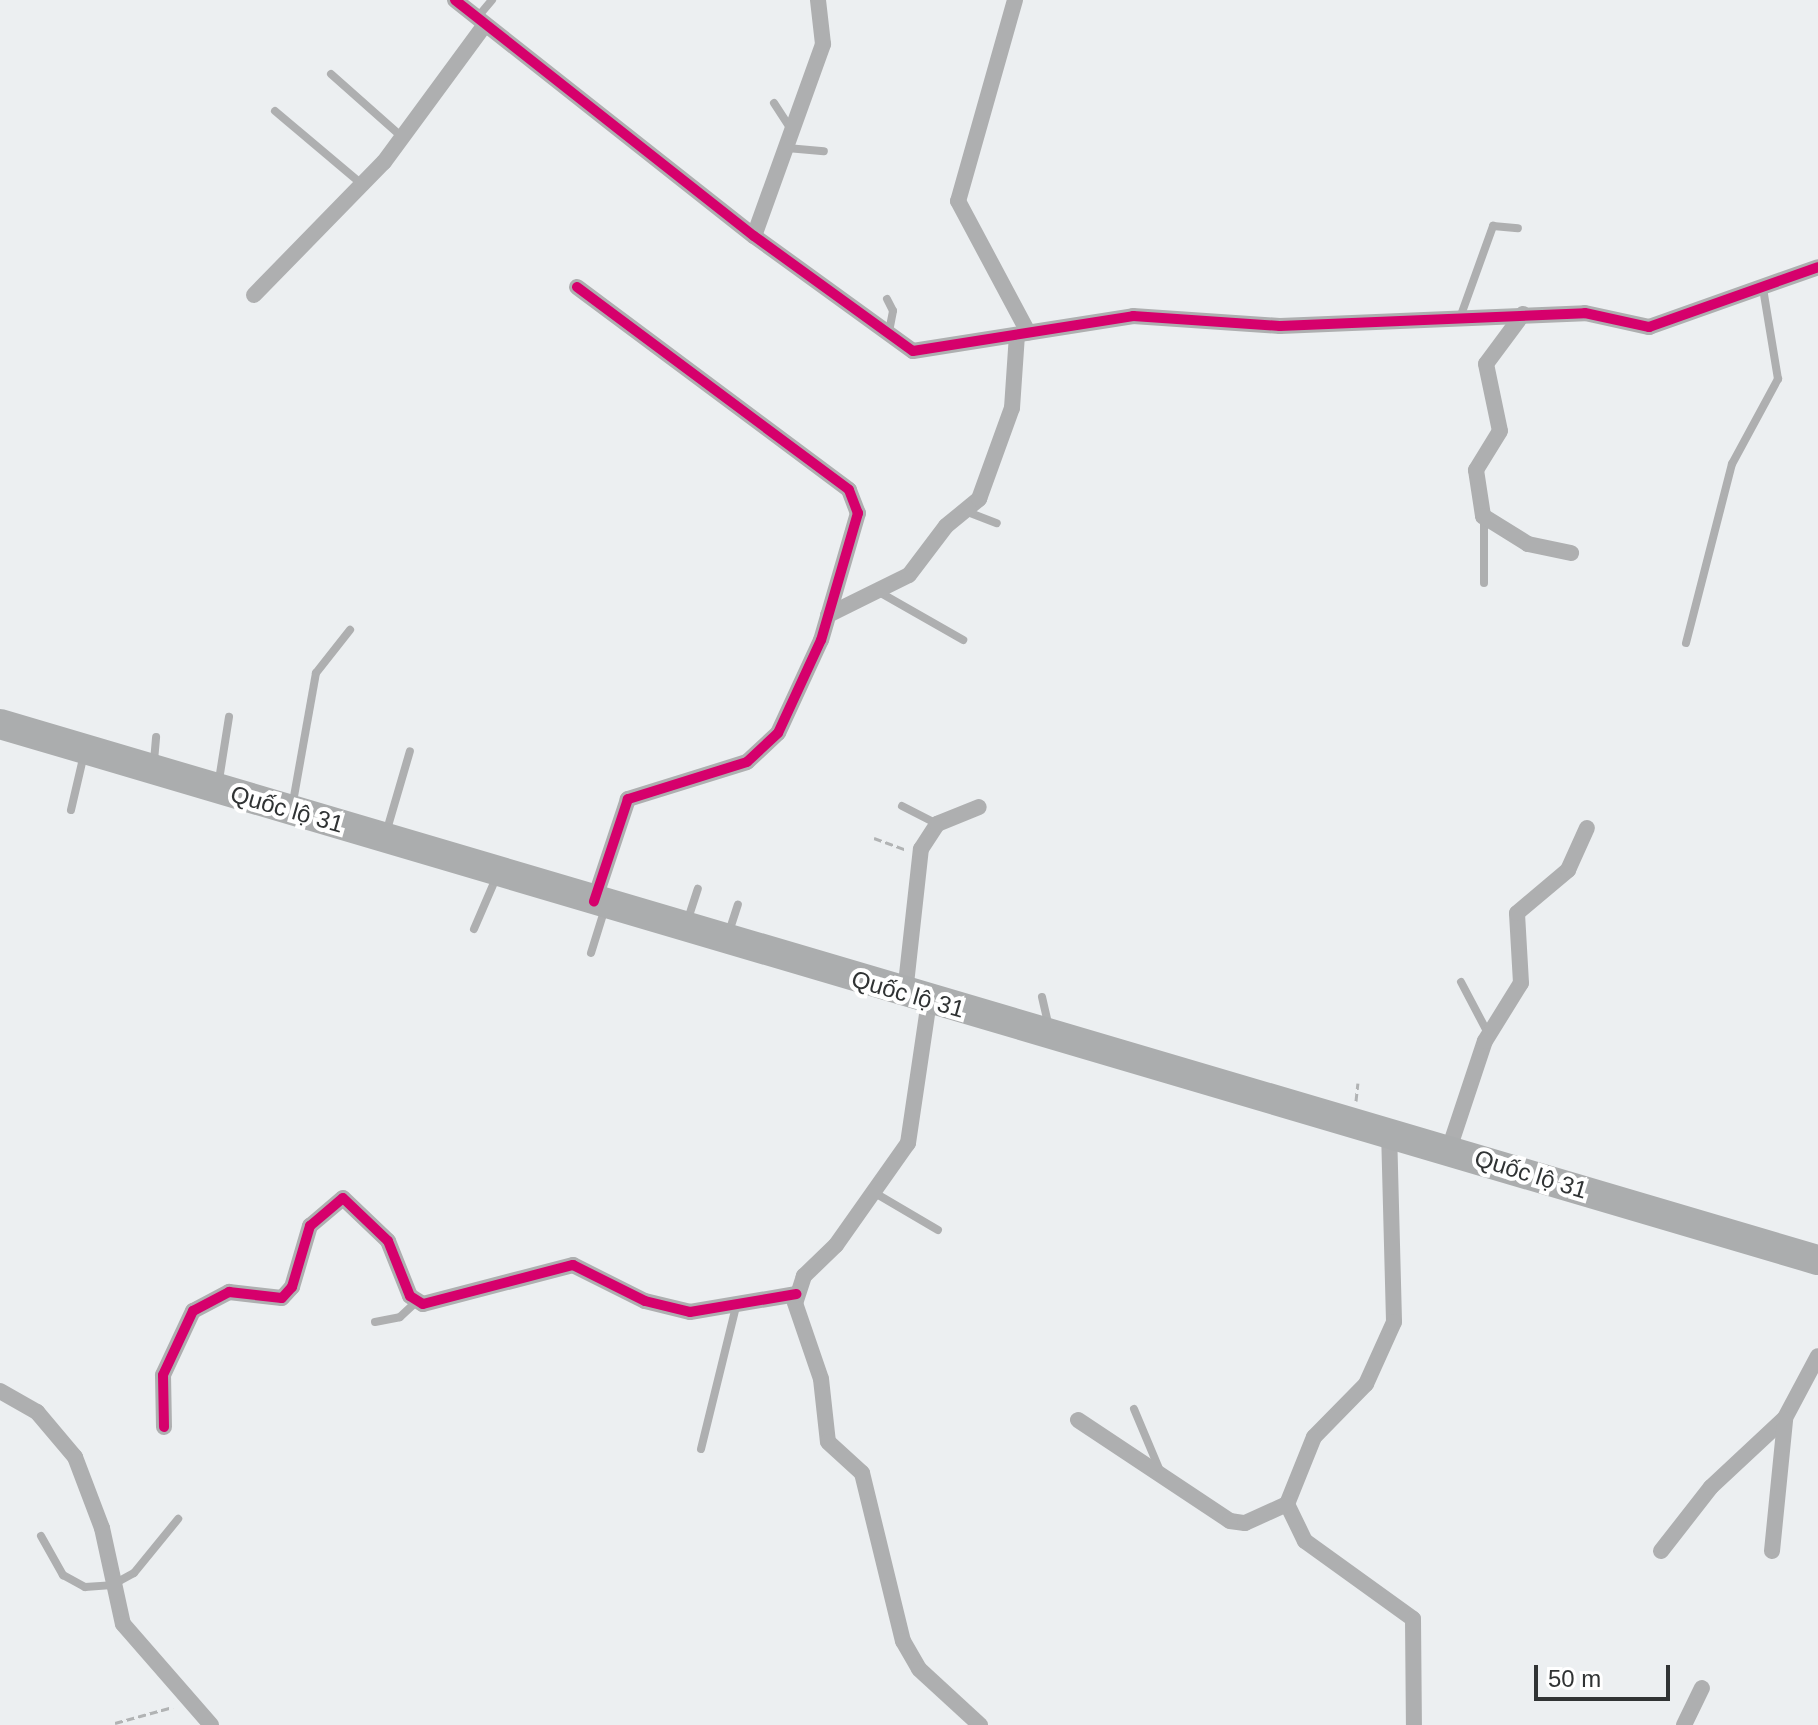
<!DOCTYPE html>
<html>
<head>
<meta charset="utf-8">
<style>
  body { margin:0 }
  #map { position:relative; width:1818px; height:1725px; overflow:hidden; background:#eceff1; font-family:Arial,sans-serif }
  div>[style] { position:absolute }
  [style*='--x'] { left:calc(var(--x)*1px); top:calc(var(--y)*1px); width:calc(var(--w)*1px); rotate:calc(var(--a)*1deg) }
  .path>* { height:3px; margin-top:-1.5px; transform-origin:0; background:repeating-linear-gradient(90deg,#b1b3b4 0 8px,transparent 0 12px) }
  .lane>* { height:8px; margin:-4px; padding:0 4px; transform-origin:4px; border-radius:4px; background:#aeafb0 }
  .street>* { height:16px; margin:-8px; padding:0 8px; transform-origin:8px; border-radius:8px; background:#aeafb0 }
  .highway>* { height:30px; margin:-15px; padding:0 15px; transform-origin:15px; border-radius:15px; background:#abadae }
  .cycleway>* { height:10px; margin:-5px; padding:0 5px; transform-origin:5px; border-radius:5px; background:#d6006c }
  span { translate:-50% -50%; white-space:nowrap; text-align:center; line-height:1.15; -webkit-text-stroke:8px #fff; paint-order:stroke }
  .street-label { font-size:24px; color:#303334 }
  .scale { position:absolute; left:1534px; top:1665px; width:136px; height:36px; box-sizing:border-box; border:4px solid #303334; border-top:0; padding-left:10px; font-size:24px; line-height:28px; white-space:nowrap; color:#303334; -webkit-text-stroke:6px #fff; paint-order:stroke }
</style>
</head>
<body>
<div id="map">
  <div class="path">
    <i style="--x:874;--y:838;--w:33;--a:20"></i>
    <i style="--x:1356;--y:1101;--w:18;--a:-84"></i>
    <i style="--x:115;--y:1723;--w:60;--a:-15.4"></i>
  </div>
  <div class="lane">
    <i style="--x:476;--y:19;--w:25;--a:-50"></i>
    <i style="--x:331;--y:74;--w:95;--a:41.6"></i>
    <i style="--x:774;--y:103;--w:31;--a:57"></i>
    <i style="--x:275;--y:111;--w:115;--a:40.1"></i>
    <i style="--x:787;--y:148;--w:37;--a:5"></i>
    <i style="--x:887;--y:299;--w:13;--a:63"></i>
    <i style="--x:893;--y:311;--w:21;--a:101"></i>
    <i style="--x:1461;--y:315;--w:95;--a:-70.2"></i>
    <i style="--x:1493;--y:226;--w:25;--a:5"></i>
    <i style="--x:965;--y:511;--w:34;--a:21"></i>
    <i style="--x:1484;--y:521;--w:62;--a:90"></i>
    <i style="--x:879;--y:592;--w:97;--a:29.7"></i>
    <i style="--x:1686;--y:643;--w:185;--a:-75.6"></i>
    <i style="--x:1732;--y:464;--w:97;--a:-61.6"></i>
    <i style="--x:1778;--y:379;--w:92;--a:-99.4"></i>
    <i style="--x:154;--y:761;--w:24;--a:-85"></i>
    <i style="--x:219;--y:780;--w:64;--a:-81"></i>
    <i style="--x:293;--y:802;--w:131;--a:-79.9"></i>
    <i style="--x:316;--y:673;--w:55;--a:-51.7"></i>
    <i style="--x:902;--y:806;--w:39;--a:27"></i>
    <i style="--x:71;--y:810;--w:57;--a:-76.9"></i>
    <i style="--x:386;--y:833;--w:85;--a:-73.7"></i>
    <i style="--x:687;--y:922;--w:35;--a:-72"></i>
    <i style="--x:474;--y:929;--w:56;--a:-66.7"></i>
    <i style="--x:728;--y:935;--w:32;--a:-72"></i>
    <i style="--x:591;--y:953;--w:47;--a:-72.7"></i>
    <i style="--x:1461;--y:982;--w:60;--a:62.2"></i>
    <i style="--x:1042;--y:997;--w:32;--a:77"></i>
    <i style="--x:875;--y:1193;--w:73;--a:30.4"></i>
    <i style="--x:375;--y:1322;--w:25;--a:-11"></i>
    <i style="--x:400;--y:1317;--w:22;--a:-43"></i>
    <i style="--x:1134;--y:1409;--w:67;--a:67.2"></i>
    <i style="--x:701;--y:1449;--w:146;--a:-76.2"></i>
    <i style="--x:41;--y:1536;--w:45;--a:60.6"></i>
    <i style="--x:63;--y:1575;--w:25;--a:29"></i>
    <i style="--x:85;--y:1587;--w:27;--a:-4"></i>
    <i style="--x:112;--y:1585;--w:25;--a:-29"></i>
    <i style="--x:134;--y:1573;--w:70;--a:-50.8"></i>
  </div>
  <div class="street">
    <i style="--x:455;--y:0;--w:381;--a:38.3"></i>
    <i style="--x:754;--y:236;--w:196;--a:35.9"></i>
    <i style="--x:913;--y:351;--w:223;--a:-9"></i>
    <i style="--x:1133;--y:316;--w:147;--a:3.9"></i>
    <i style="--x:1280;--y:326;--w:305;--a:-2.4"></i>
    <i style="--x:1585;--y:313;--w:66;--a:12.3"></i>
    <i style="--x:1649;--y:327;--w:179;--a:-19.5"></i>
    <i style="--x:1015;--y:0;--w:209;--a:105.8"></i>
    <i style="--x:958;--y:201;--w:149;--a:61.9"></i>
    <i style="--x:754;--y:236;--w:204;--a:-70.2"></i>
    <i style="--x:823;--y:44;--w:44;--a:-96.5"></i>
    <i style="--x:577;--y:287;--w:339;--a:36.7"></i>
    <i style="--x:849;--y:490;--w:25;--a:69"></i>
    <i style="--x:858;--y:513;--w:132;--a:106.2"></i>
    <i style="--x:821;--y:640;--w:102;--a:114.8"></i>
    <i style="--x:778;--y:733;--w:42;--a:136.9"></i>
    <i style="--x:747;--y:762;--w:125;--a:162.7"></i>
    <i style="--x:628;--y:799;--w:108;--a:108.4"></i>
    <i style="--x:254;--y:295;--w:186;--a:-45.7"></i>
    <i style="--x:384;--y:162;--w:167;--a:-53.7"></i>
    <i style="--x:1523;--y:314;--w:62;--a:126.5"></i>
    <i style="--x:1486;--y:364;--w:68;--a:78.2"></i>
    <i style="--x:1500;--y:431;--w:46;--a:121.6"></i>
    <i style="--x:1476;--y:470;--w:47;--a:81.3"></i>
    <i style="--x:1483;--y:516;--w:53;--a:31.9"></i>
    <i style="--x:1528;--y:544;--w:44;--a:11.8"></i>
    <i style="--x:828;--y:615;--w:90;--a:-26.3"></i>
    <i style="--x:909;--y:575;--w:61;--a:-52.9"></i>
    <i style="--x:946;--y:526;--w:43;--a:-39.3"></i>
    <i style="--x:979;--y:499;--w:97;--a:-70.1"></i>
    <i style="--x:1012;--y:408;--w:73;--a:-86.1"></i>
    <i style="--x:905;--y:993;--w:145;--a:-83.7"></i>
    <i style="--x:921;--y:849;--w:30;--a:-57"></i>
    <i style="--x:937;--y:824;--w:45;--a:-22"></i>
    <i style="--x:929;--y:1001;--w:144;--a:98.4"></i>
    <i style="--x:908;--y:1143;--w:125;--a:125.2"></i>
    <i style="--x:836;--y:1245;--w:45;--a:135.9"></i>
    <i style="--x:804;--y:1276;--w:28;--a:108"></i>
    <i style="--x:795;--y:1303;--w:80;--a:71.1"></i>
    <i style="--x:821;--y:1379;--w:63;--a:83.7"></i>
    <i style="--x:828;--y:1442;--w:46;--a:42.4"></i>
    <i style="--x:862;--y:1473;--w:173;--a:76.3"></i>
    <i style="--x:903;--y:1641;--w:32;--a:60"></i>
    <i style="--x:919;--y:1669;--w:83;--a:42.6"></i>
    <i style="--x:1389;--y:1130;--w:192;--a:88.5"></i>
    <i style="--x:1394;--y:1322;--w:68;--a:114.3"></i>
    <i style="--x:1366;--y:1384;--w:74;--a:134.5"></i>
    <i style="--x:1314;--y:1437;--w:72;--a:111.9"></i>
    <i style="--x:1287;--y:1504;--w:41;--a:64.1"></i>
    <i style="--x:1305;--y:1541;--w:133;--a:35.8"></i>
    <i style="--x:1413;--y:1619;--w:106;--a:89.5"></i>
    <i style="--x:1449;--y:1149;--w:114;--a:-71.6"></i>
    <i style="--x:1485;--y:1041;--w:68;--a:-58.2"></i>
    <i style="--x:1521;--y:983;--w:70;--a:-93.3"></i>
    <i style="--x:1517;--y:913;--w:67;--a:-40.1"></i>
    <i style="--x:1568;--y:870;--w:46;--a:-65.7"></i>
    <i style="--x:0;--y:1391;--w:43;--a:29.6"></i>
    <i style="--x:37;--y:1412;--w:59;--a:49.8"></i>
    <i style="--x:75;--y:1457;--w:76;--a:69.2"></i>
    <i style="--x:102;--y:1528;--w:98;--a:77.7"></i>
    <i style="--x:123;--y:1624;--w:134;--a:48.9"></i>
    <i style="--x:1078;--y:1420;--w:182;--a:33.6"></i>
    <i style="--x:1230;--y:1521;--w:15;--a:8"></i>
    <i style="--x:1245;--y:1523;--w:46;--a:-24.3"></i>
    <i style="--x:164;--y:1427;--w:52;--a:-91.1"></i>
    <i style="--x:163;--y:1375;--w:71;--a:-64.9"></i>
    <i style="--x:193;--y:1311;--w:41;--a:-27.8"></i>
    <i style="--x:229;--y:1292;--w:53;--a:6.5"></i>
    <i style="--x:282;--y:1298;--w:15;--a:-48"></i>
    <i style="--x:292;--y:1287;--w:64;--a:-73.6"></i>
    <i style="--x:310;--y:1226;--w:43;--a:-40.3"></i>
    <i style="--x:343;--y:1198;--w:62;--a:43.7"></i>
    <i style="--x:388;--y:1241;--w:59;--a:68.2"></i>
    <i style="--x:410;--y:1296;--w:15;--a:32"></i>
    <i style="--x:423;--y:1304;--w:155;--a:-14.6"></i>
    <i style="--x:573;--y:1265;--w:80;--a:26.6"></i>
    <i style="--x:645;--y:1301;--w:46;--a:13.7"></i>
    <i style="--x:690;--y:1312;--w:108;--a:-9.6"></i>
    <i style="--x:1661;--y:1551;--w:81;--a:-52"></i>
    <i style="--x:1711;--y:1487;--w:101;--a:-43"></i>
    <i style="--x:1785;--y:1418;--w:70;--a:-62"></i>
    <i style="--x:1772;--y:1551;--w:132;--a:-84.3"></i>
    <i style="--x:1684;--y:1725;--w:41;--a:-64.1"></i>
  </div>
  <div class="highway">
    <i style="--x:0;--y:724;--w:1895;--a:16.43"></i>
  </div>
  <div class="cycleway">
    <i style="--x:455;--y:0;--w:381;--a:38.3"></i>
    <i style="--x:754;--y:236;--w:196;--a:35.9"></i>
    <i style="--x:913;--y:351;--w:223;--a:-9"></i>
    <i style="--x:1133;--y:316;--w:147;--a:3.9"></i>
    <i style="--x:1280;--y:326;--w:305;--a:-2.4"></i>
    <i style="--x:1585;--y:313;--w:66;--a:12.3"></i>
    <i style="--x:1649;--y:327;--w:179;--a:-19.5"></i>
    <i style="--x:577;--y:287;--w:339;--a:36.7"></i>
    <i style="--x:849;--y:490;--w:25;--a:69"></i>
    <i style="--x:858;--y:513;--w:132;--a:106.2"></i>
    <i style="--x:821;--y:640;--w:102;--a:114.8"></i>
    <i style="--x:778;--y:733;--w:42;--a:136.9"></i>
    <i style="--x:747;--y:762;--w:125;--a:162.7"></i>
    <i style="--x:628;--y:799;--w:108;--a:108.4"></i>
    <i style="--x:164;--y:1427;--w:52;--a:-91.1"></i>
    <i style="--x:163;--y:1375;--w:71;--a:-64.9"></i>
    <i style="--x:193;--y:1311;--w:41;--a:-27.8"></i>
    <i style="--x:229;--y:1292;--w:53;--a:6.5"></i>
    <i style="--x:282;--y:1298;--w:15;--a:-48"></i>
    <i style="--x:292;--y:1287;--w:64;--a:-73.6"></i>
    <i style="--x:310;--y:1226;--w:43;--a:-40.3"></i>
    <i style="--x:343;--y:1198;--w:62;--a:43.7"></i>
    <i style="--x:388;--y:1241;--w:59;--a:68.2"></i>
    <i style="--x:410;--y:1296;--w:15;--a:32"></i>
    <i style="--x:423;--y:1304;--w:155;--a:-14.6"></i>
    <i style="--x:573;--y:1265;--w:80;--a:26.6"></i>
    <i style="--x:645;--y:1301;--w:46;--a:13.7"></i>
    <i style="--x:690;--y:1312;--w:108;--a:-9.6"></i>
  </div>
  <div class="street-label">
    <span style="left:287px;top:809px;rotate:16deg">Quốc lộ 31</span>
    <span style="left:908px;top:994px;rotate:16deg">Quốc lộ 31</span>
    <span style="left:1531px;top:1174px;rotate:17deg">Quốc lộ 31</span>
  </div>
  <div class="scale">50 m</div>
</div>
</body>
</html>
